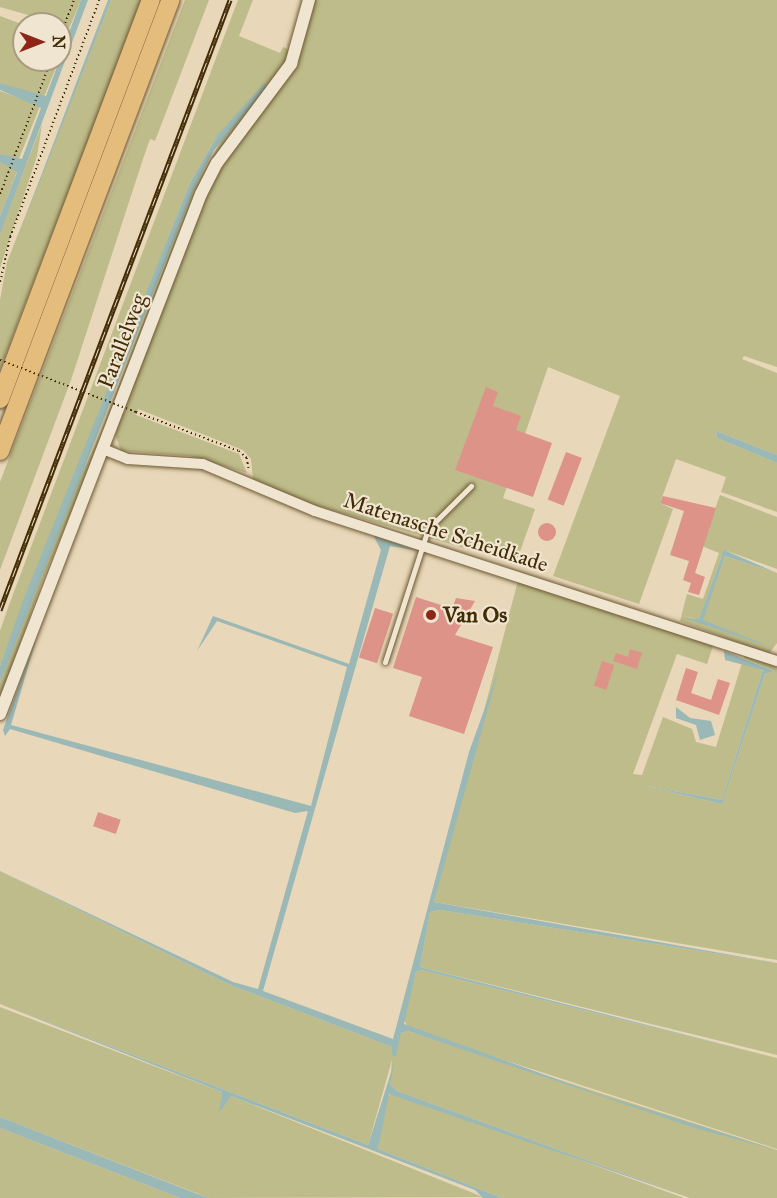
<!DOCTYPE html>
<html>
<head>
<meta charset="utf-8">
<style>
  body { margin:0 }
  #map { position:relative; width:777px; height:1198px; overflow:hidden; background:#e8d7b8; font-family:"IM FELL Great Primer",serif }
  div>[style] { position:absolute }
  [style*='--x'] { left:calc(var(--x)*1px); top:calc(var(--y)*1px); width:calc(var(--w)*1px); rotate:calc(var(--a)*1deg) }
  .green>* { inset:0; background:#bebc8a }
  .water>* { inset:0; background:#99b8b6 }
  .building>* { inset:0; background:#dd9387; transform-origin:0 0 }
  .round { border-radius:50% }
  .path>* { height:1.5px; margin-top:-0.75px; transform-origin:0; background:repeating-linear-gradient(90deg,#422c06 0 1.5px,transparent 0 4.5px) }
  .roads { filter:drop-shadow(0 0 2px #6c5732) drop-shadow(0 0 2px #6c5732) }
  .service>* { height:5px; margin:-2.5px; padding:0 2.5px; transform-origin:2.5px; border-radius:2.5px; background:#f0e5d1 }
  .minor>* { height:10px; margin:-5px; padding:0 5px; transform-origin:5px; border-radius:5px; background:#f0e5d1 }
  .tertiary>* { height:12px; margin:-6px; padding:0 6px; transform-origin:6px; border-radius:6px; background:#f0e5d1 }
  .motorway>* { height:18px; margin:-9px; padding:0 9px; transform-origin:9px; border-radius:9px; background:#e4bc7c }
  .rail>* { height:5px; margin-top:-2.5px; transform-origin:0; background:repeating-linear-gradient(90deg,#f0e5d1 0 9px,#422c06 0 18px); box-sizing:border-box; border-block:2px solid #422c06 }
  .path-bridge>* { height:1.5px; margin-top:-0.75px; transform-origin:0; background:repeating-linear-gradient(90deg,#422c06 0 1.5px,transparent 0 4.5px) }
  .dots>* { width:16px; height:16px; translate:-50% -50%; box-sizing:border-box; border:3px solid #f0e5d1; border-radius:50% }
  span { translate:-50% -50%; white-space:nowrap; text-align:center; line-height:1.15; -webkit-text-stroke:4.5px #f0e5d1; paint-order:stroke }
  .street-label { font-size:22px; color:#422c06 }
  .poi-label { font-size:22px; color:#422c06; font-weight:700 }
  .left { translate:0 -50%; text-align:left }
  .north { position:absolute; left:12px; top:12px; width:60px; height:60px; box-sizing:border-box; background:#f0e5d1; border:2px solid #aa9b80; border-radius:50%; rotate:90deg; font-size:16px; font-weight:700; line-height:24px; text-align:center; color:#422c06 }
  .north::after { content:''; display:block; margin:auto; width:21px; height:27px; background:#8f2418; clip-path:polygon(50% 0,100% 100%,50% 72%,0 100%) }
</style>
</head>
<body>
<div id="map">
  <div class="green">
    <i style="clip-path:polygon(0 0,81px 0,68px 31px,60px 24px,0 7px)"></i>
    <i style="clip-path:polygon(111px 0,142px 0,0 369px,0 300px,7px 262px)"></i>
    <i style="clip-path:polygon(185px 0,209px 0,155px 141px,150px 139px,144px 156px,71px 380px,0 570px,0 482px)"></i>
    <i style="clip-path:polygon(238px 0,253px 0,239px 36px,280px 53px,283px 47px,292px 51px,284px 70px,228px 140px,43px 579px,0 700px,0 682px,60px 521px,101px 432px,196px 184px,225px 135px,217px 136px,190px 183px,0 666px,0 631px,9px 605px)"></i>
    <i style="clip-path:polygon(313px 0,777px 0,777px 367px,744px 356px,742px 359px,777px 373px,777px 455px,716px 431px,717px 438px,777px 463px,777px 512px,721px 492px,726px 477px,676px 459px,660px 503px,673px 509px,639px 604px,553px 576px,620px 396px,548px 367px,503px 498px,535px 509px,516px 563px,304px 502px,253px 479px,251px 459px,243px 450px,138px 409px,136px 415px,239px 454px,247px 473px,190px 456px,121px 451px,115px 434px,206px 195px,231px 150px,293px 72px)"></i>
    <i style="clip-path:polygon(0 16px,24px 25px,24px 60px,59px 60px,44px 97px,0 83px)"></i>
    <i style="clip-path:polygon(0 91px,40px 106px,18px 161px,0 154px)"></i>
    <i style="clip-path:polygon(42px 124px,37px 156px,0 268px,0 232px)"></i>
    <i style="clip-path:polygon(0 162px,17px 171px,0 216px)"></i>
    <i style="clip-path:polygon(720px 495px,777px 517px,777px 569px,727px 551px,722px 555px,699px 620px,685px 616px,773px 648px,702px 620px,725px 556px,777px 573px,777px 643px,769px 654px,680px 621px,687px 594px,703px 599px,719px 553px,702px 546px)"></i>
    <i style="clip-path:polygon(519px 577px,714px 643px,707px 664px,677px 654px,633px 774px,642px 775px,663px 717px,692px 729px,696px 742px,716px 747px,742px 663px,763px 670px,722px 800px,641px 785px,722px 804px,765px 674px,774px 671px,744px 658px,745px 653px,777px 665px,777px 960px,434px 902px)"></i>
    <i style="clip-path:polygon(0 871px,228px 984px,392px 1047px,392px 1055px,401px 1033px,408px 1031px,777px 1150px,777px 1198px,690px 1198px,397px 1091px,390px 1084px,392px 1060px,368px 1145px,0 1004px)"></i>
    <i style="clip-path:polygon(440px 910px,777px 963px,777px 1055px,420px 967px,430px 912px)"></i>
    <i style="clip-path:polygon(421px 970px,777px 1058px,777px 1149px,409px 1029px,404px 1020px,416px 972px)"></i>
    <i style="clip-path:polygon(0 1007px,222px 1092px,220px 1113px,225px 1097px,231px 1096px,483px 1197px,209px 1198px,0 1117px)"></i>
    <i style="clip-path:polygon(394px 1093px,405px 1096px,684px 1198px,502px 1198px,378px 1149px,387px 1096px)"></i>
    <i style="clip-path:polygon(0 1128px,136px 1181px,180px 1198px,0 1198px)"></i>
  </div>
  <div class="water">
    <i style="clip-path:polygon(81px 0,88px 0,0 234px,0 216px,17px 172px,0 162px,0 154px,22px 159px,41px 108px,0 90px,0 83px,46px 96px,66px 43px,60px 29px,70px 30px)"></i>
    <i style="clip-path:polygon(108px 0,111px 0,17px 240px,75px 86px)"></i>
    <i style="clip-path:polygon(264px 83px,268px 86px,214px 150px,196px 184px,0 682px,0 666px,23px 601px,190px 183px,217px 136px)"></i>
    <i style="clip-path:polygon(716px 431px,777px 455px,777px 463px,717px 438px)"></i>
    <i style="clip-path:polygon(373px 535px,418px 551px,390px 546px,263px 991px,393px 1039px,469px 752px,499px 669px,434px 902px,777px 963px,440px 910px,430px 912px,420px 967px,777px 1058px,421px 970px,416px 972px,404px 1024px,598px 1094px,777px 1150px,695px 1128px,408px 1031px,401px 1033px,396px 1056px,392px 1055px,392px 1047px,228px 984px,0 871px,233px 982px,258px 989px,308px 811px,295px 813px,10px 729px,5px 736px,3px 730px,38px 633px,11px 725px,311px 806px,347px 667px,217px 621px,197px 651px,213px 616px,349px 664px,381px 550px)"></i>
    <i style="clip-path:polygon(724px 550px,777px 573px,725px 556px,703px 620px,774px 648px,684px 618px,699px 619px)"></i>
    <i style="clip-path:polygon(724px 651px,774px 671px,765px 674px,722px 804px,641px 785px,722px 800px,763px 670px,725px 660px)"></i>
    <i style="clip-path:polygon(676px 707px,690px 718px,711px 721px,715px 735px,700px 740px,696px 725px,676px 718px)"></i>
    <i style="clip-path:polygon(0 1004px,368px 1145px,395px 1060px,390px 1084px,397px 1091px,690px 1198px,389px 1094px,378px 1149px,502px 1198px,483px 1198px,475px 1190px,231px 1096px,219px 1113px,222px 1092px)"></i>
    <i style="clip-path:polygon(0 1117px,195px 1193px,209px 1198px,180px 1198px,0 1128px)"></i>
  </div>
  <div class="building">
    <i style="clip-path:polygon(486px 387px,498px 392px,493px 406px,521px 416px,516px 430px,552px 443px,533px 497px,455px 470px)"></i>
    <i style="left:566px;top:452px;width:17px;height:51px;rotate:21deg"></i>
    <i style="clip-path:polygon(663px 496px,716px 508px,695px 573px,705px 577px,699px 595px,688px 592px,691px 583px,683px 580px,689px 561px,670px 555px,684px 511px,660px 503px)"></i>
    <i class="round" style="left:538px;top:523px;width:18px;height:18px"></i>
    <i style="clip-path:polygon(416px 597px,444px 606px,453px 606px,456px 598px,475px 601px,455px 635px,493px 647px,464px 734px,409px 716px,422px 677px,393px 668px)"></i>
    <i style="left:375px;top:608px;width:19px;height:52px;rotate:18deg"></i>
    <i style="clip-path:polygon(630px 649px,642px 653px,637px 669px,613px 661px,616px 653px,628px 657px)"></i>
    <i style="left:602px;top:661px;width:13px;height:26px;rotate:18deg"></i>
    <i style="clip-path:polygon(686px 668px,698px 672px,691px 693px,711px 700px,718px 679px,730px 683px,719px 715px,676px 700px)"></i>
    <i style="left:98px;top:812px;width:24px;height:15px;rotate:19deg"></i>
  </div>
  <div class="path">
    <i style="--x:60;--y:36;--w:39;--a:-69"></i>
    <i style="--x:0;--y:194;--w:143;--a:-69.2"></i>
    <i style="--x:0;--y:282;--w:46;--a:-77.5"></i>
    <i style="--x:10;--y:237;--w:253;--a:-69.4"></i>
    <i style="--x:136;--y:412;--w:110;--a:20.7"></i>
    <i style="--x:239;--y:451;--w:11;--a:41"></i>
    <i style="--x:247;--y:458;--w:13;--a:81"></i>
  </div>
  <div class="roads">
    <div class="service">
      <i style="--x:385;--y:662;--w:140;--a:-72.1"></i>
      <i style="--x:428;--y:529;--w:61;--a:-45"></i>
    </div>
    <div class="minor">
      <i style="--x:103;--y:449;--w:27;--a:22"></i>
      <i style="--x:128;--y:459;--w:75;--a:3.8"></i>
      <i style="--x:203;--y:464;--w:121;--a:22.8"></i>
      <i style="--x:315;--y:511;--w:486;--a:18"></i>
    </div>
    <div class="tertiary">
      <i style="--x:0;--y:714;--w:557;--a:-68.87"></i>
      <i style="--x:201;--y:194;--w:35;--a:-63"></i>
      <i style="--x:217;--y:163;--w:124;--a:-53.2"></i>
      <i style="--x:291;--y:64;--w:66;--a:-74.3"></i>
    </div>
    <div class="motorway">
      <i style="--x:0;--y:399;--w:427;--a:-69.3"></i>
      <i style="--x:0;--y:451;--w:482;--a:-69.3"></i>
    </div>
  </div>
  <div class="rail">
    <i style="--x:0;--y:610;--w:652;--a:-69.34"></i>
  </div>
  <div class="path-bridge">
    <i style="--x:0;--y:360;--w:146;--a:20.9"></i>
  </div>
  <div class="dots">
    <i style="left:431px;top:615px;background:#8f2418"></i>
  </div>
  <div class="street-label">
    <span style="left:122px;top:341px;rotate:-69deg">Parallelweg</span>
    <span style="left:446px;top:532px;rotate:18deg">Matenasche Scheidkade</span>
  </div>
  <div class="poi-label">
    <span class="left" style="left:443px;top:615px">Van Os</span>
  </div>
  <div class="north">N</div>
</div>
</body>
</html>
